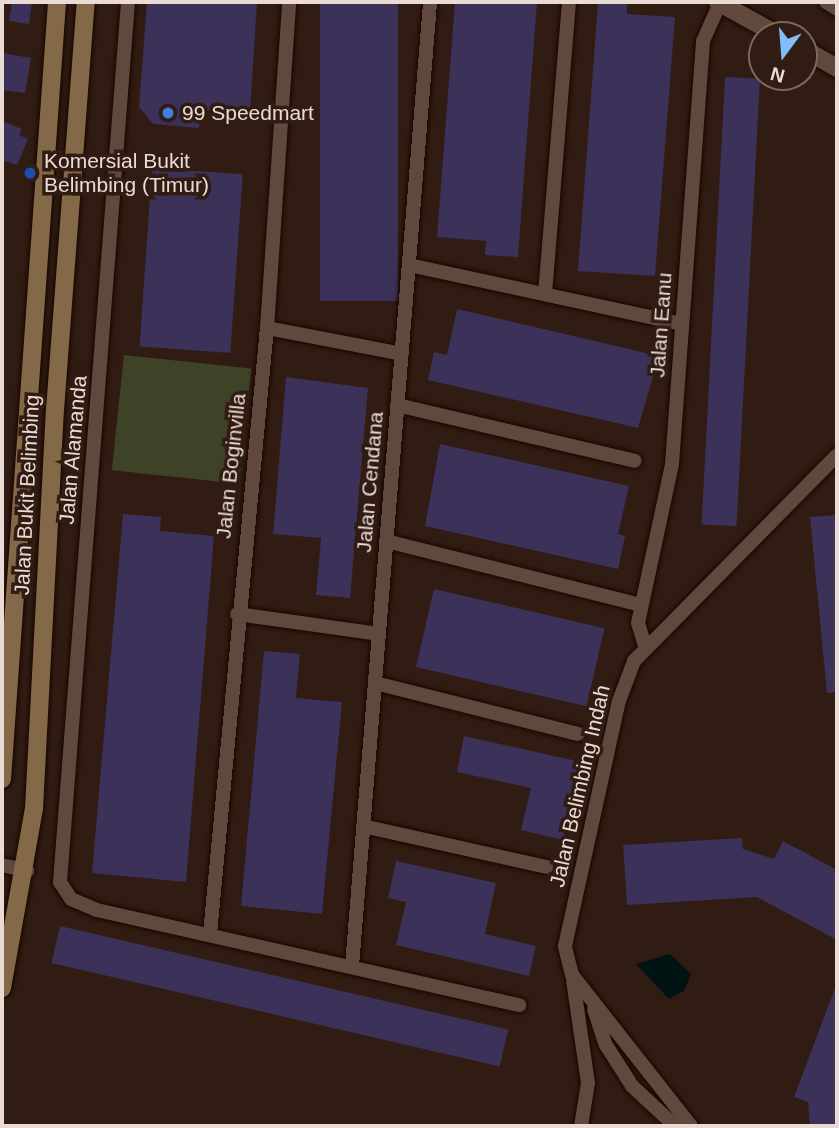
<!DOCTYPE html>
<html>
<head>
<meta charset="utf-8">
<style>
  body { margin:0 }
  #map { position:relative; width:839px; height:1128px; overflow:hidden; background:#301c12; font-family:Helvetica,sans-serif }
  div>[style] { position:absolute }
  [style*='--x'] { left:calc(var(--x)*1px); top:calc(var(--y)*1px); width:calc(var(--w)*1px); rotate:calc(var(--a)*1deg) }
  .green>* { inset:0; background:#3e4227; transform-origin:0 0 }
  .water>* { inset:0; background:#011414 }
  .building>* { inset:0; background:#3c3158; transform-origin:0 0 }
  .roads { filter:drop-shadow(0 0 2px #170601) drop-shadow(0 0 2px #170601) }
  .minor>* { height:14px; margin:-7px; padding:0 7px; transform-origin:7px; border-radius:7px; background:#60483d }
  .tertiary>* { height:18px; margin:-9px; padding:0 9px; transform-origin:9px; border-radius:9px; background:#60483d }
  .secondary>* { height:18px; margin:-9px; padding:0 9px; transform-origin:9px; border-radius:9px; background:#846949 }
  .dots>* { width:19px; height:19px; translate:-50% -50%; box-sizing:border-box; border:4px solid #301c12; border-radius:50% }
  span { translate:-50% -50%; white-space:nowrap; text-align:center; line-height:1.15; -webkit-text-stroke:7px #301c12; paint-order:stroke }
  .poi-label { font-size:21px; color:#eadbd4 }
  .left { translate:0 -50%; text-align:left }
  .street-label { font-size:21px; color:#eadbd4 }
  .frame { position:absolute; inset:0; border:4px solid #eadbd4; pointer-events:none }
  .north { position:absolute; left:748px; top:21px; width:70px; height:70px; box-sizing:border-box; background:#301c12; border:2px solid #7a6860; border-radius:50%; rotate:196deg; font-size:19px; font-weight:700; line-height:28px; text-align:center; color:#eadbd4 }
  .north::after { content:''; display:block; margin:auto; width:24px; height:32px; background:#80bdfa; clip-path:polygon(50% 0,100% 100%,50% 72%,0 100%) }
</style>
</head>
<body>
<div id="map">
  <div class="green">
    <i style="left:124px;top:355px;width:128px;height:116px;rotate:6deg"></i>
  </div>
  <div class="water">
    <i style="clip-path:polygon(670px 954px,691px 974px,684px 991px,669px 999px,636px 964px)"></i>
  </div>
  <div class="building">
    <i style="clip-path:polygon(12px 2px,32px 2px,29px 24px,9px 21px)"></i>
    <i style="clip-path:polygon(147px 2px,257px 2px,250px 113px,201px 110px,199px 128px,153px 124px,139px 107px)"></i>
    <i style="left:320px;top:2px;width:78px;height:299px"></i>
    <i style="clip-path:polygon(455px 2px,537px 2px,518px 257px,485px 255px,486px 241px,437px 237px)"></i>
    <i style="clip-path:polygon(598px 2px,627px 2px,627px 14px,675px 17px,655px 276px,578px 271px)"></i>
    <i style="clip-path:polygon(2px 53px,31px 58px,25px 93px,2px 90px)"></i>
    <i style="left:725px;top:77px;width:35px;height:448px;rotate:3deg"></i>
    <i style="clip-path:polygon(2px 121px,22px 129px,19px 135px,28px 139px,17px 165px,2px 160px)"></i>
    <i style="left:152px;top:168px;width:91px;height:179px;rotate:4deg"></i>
    <i style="clip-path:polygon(457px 309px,659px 356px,638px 428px,428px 380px,434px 352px,447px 355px)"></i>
    <i style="clip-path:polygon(286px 377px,368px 388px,350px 598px,316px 595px,321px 538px,273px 534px)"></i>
    <i style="clip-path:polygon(440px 444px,629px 486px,618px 534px,625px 536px,618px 569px,425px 526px)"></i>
    <i style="clip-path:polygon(123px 514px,161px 517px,160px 531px,214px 536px,186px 882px,92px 873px)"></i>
    <i style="clip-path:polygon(837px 515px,837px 692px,827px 693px,810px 517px)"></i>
    <i style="left:434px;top:589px;width:175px;height:80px;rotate:13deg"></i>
    <i style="clip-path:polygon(264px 651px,300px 654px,296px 698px,342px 702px,322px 914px,241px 906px)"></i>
    <i style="clip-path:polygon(464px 736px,581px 762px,563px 840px,521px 830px,531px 788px,457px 772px)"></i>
    <i style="clip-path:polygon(742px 838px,743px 849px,774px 859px,783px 841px,837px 870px,837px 940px,757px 897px,627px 905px,623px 845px)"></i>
    <i style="clip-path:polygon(396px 861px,496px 883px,485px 934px,536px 946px,529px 976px,396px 945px,406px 902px,388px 898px)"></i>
    <i style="left:60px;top:926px;width:460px;height:38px;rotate:13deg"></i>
    <i style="clip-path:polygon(837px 983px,837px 1126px,810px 1126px,808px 1102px,794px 1097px)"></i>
  </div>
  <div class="roads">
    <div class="minor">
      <i style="--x:128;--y:2;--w:883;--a:94.42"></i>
      <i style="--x:60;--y:882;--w:20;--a:57"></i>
      <i style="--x:71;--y:899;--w:28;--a:23"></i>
      <i style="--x:97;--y:910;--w:433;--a:12.7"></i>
      <i style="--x:826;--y:2;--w:13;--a:32"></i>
      <i style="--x:409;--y:265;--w:279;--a:12.2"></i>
      <i style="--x:545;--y:294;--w:293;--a:-85.3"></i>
      <i style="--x:267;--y:328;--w:137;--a:10.9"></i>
      <i style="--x:397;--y:405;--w:244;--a:13.2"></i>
      <i style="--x:386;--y:541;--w:263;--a:14.1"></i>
      <i style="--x:237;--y:614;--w:143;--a:8"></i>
      <i style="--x:646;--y:649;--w:27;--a:-107"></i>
      <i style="--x:638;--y:623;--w:163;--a:-77.9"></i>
      <i style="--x:672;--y:464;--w:424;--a:-85.8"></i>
      <i style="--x:703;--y:41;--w:42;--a:-65.9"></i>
      <i style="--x:375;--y:683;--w:209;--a:14.1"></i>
      <i style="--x:363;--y:826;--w:188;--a:12.6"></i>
      <i style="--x:2;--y:865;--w:26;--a:13"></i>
      <i style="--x:210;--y:934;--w:609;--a:-84.63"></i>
      <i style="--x:267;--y:328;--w:327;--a:-86.1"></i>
      <i style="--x:352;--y:966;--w:967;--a:-85.37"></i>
      <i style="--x:573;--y:980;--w:104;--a:81.7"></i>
      <i style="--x:588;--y:1083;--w:44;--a:99.2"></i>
      <i style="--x:594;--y:1009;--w:38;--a:72"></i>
      <i style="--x:606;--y:1045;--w:49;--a:57.6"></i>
      <i style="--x:632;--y:1086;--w:59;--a:42.9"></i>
      <i style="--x:691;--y:1126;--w:192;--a:-128.2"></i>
      <i style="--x:572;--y:975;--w:30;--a:-104"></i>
      <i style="--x:565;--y:946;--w:251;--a:-77.6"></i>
      <i style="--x:619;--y:701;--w:43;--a:-69.4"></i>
      <i style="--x:634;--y:661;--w:289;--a:-45.4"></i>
    </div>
    <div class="tertiary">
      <i style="--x:718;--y:2;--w:68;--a:28.8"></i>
      <i style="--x:804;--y:49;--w:38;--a:30"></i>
    </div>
    <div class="secondary">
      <i style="--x:2;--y:779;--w:779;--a:-85.95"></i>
      <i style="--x:2;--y:988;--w:182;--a:-79.9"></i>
      <i style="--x:34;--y:809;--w:400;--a:-87"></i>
      <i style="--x:55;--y:410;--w:409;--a:-85.7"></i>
    </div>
  </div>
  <div class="dots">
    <i style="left:168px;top:113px;background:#3f7fe0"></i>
    <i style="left:30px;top:173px;background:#1a4fb4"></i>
  </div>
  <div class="poi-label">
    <span class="left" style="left:182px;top:113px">99 Speedmart</span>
    <span class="left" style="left:44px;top:173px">Komersial Bukit<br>Belimbing (Timur)</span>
  </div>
  <div class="street-label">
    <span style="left:661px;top:325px;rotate:-86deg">Jalan Eanu</span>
    <span style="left:73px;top:450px;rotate:-85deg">Jalan Alamanda</span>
    <span style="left:231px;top:466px;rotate:-84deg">Jalan Boginvilla</span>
    <span style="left:370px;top:482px;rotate:-85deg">Jalan Cendana</span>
    <span style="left:27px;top:495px;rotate:-87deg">Jalan Bukit Belimbing</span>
    <span style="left:580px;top:786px;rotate:-77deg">Jalan Belimbing Indah</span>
  </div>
  <div class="frame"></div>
  <div class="north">N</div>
</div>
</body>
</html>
